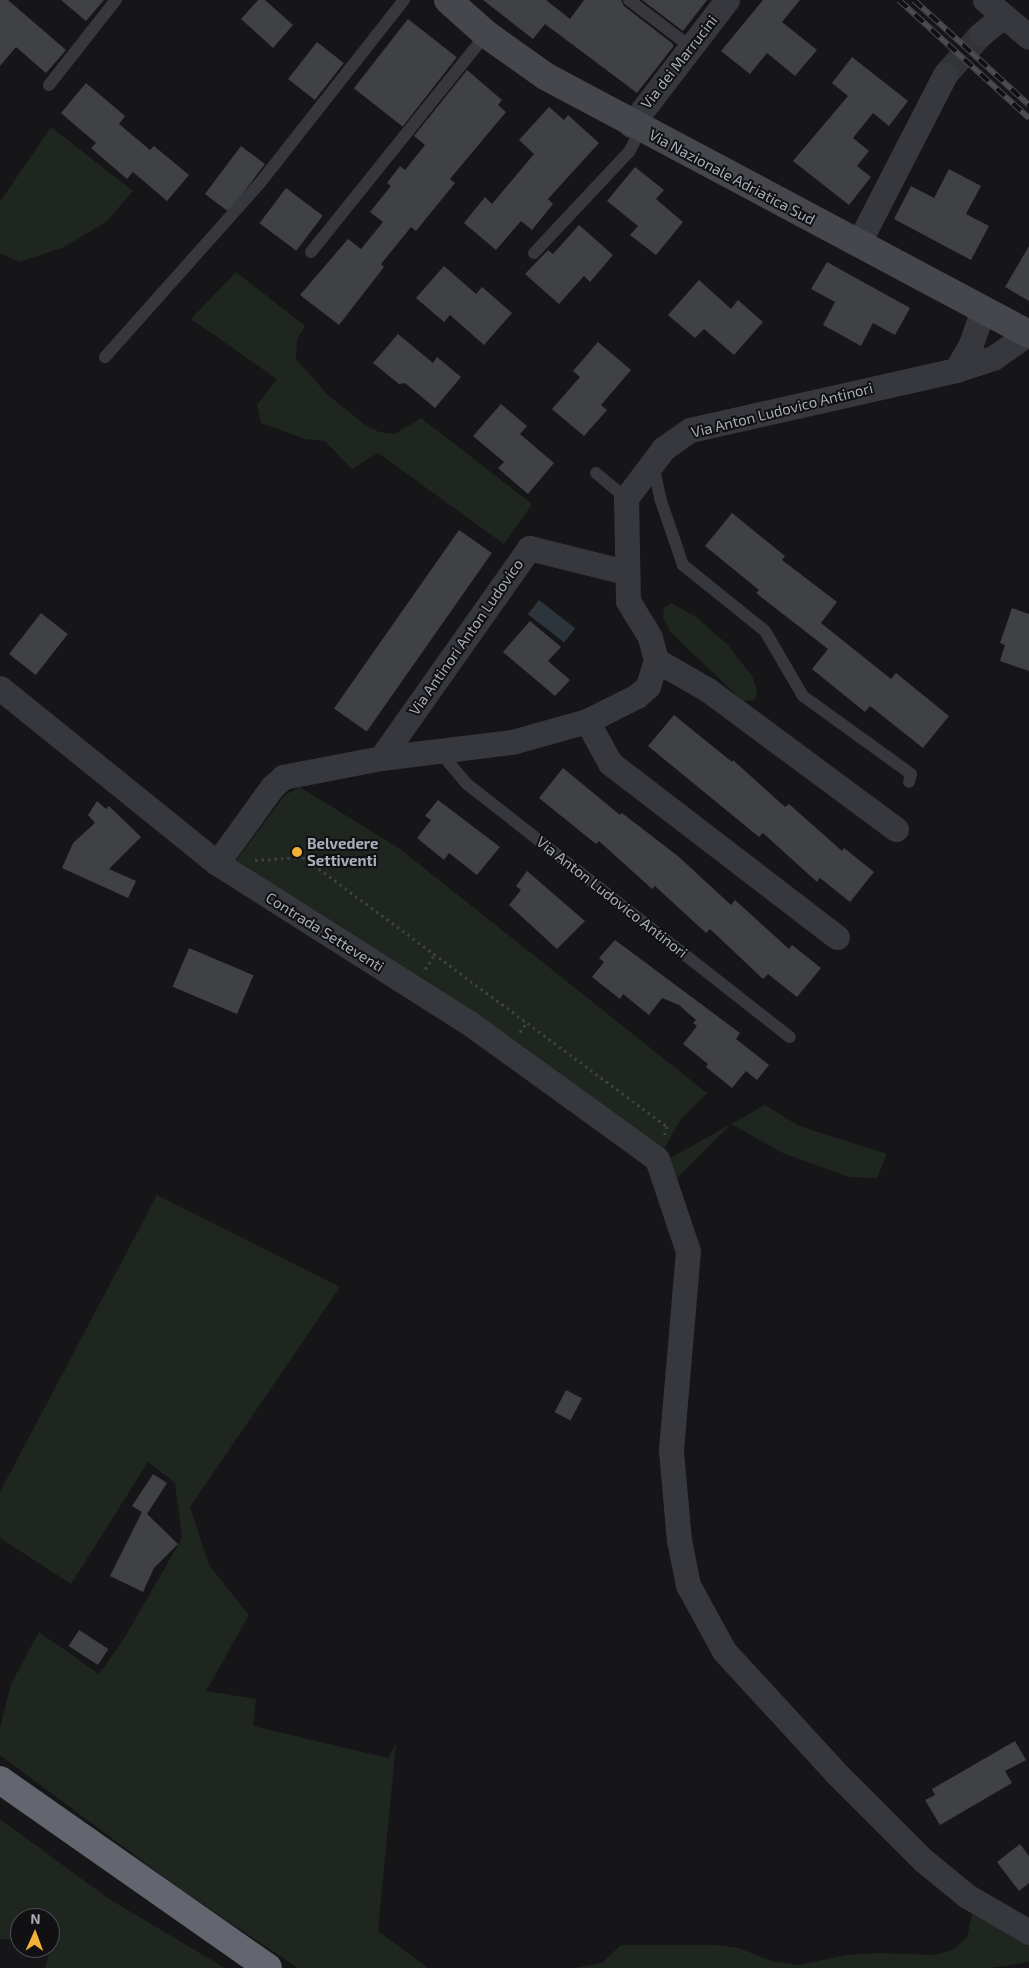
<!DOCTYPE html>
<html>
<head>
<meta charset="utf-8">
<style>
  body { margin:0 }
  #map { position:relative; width:1029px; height:1968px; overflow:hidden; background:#161618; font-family:"Exo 2",sans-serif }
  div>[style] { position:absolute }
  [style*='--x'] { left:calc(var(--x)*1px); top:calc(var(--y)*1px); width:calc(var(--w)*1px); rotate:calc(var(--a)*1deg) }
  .green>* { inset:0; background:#1e261f }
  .water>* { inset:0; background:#2c353c; transform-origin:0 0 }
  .building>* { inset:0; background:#404145; transform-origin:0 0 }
  .street-tunnel>* { height:25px; margin-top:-12.5px; transform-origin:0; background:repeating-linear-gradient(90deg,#333438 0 25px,transparent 0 37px) }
  .path>* { height:3px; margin-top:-1.5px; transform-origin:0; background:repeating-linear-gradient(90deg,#3d3f44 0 2.5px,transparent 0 6.5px) }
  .lane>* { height:12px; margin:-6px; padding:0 6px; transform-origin:6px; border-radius:6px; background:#37383d }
  .street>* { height:25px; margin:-12.5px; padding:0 12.5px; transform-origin:12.5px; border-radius:12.5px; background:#37383d }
  .secondary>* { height:28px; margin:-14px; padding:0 14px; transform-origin:14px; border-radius:14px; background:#45474d }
  .highway>* { height:28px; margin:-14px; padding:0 14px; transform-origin:14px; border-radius:14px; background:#63666e }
  .rail>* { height:5.5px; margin-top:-2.75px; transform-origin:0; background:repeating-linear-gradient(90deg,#111113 0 11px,#4a4c52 0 22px); box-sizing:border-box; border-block:1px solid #4a4c52 }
  .dots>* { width:14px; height:14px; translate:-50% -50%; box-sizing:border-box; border:2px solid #111113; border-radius:50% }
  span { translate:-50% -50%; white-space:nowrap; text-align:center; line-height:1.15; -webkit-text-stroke:4px #111113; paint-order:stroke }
  .street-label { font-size:15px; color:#a8adb8 }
  .poi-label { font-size:15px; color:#a8adb8; font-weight:700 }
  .left { translate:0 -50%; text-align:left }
  .north { position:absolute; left:10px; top:1908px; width:50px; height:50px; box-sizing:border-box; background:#111113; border:1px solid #4d4f55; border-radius:50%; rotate:2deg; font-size:14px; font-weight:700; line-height:20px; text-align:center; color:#a8adb8 }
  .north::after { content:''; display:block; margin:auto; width:18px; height:22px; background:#f2b134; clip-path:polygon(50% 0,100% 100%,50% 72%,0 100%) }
</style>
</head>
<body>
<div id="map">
  <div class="green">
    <i style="clip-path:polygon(51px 127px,133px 191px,106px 222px,64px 247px,19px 262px,0 253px,0 202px)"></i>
    <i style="clip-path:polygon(236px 272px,305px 326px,297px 340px,296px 359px,327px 394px,365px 425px,379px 432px,395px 434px,421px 418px,532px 504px,504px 544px,378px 453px,352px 469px,325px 441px,305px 439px,261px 423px,257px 405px,277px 379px,191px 319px)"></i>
    <i style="clip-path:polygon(671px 603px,696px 617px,727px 644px,752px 676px,757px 690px,755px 700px,743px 701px,671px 633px,663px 618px,664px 608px)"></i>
    <i style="clip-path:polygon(300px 787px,400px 849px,707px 1093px,681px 1119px,661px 1154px,235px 862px,285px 795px)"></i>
    <i style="clip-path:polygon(765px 1105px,799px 1126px,887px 1154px,877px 1178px,849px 1177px,783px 1153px,731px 1124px,667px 1188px,660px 1164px,731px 1124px)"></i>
    <i style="clip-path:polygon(157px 1195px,340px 1287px,190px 1507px,209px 1565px,249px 1615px,206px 1691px,256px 1699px,253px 1726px,388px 1758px,396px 1744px,378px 1931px,428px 1968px,298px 1968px,180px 1889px,0 1755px,0 1728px,11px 1684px,39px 1632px,99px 1674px,125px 1637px,182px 1538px,175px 1483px,148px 1462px,71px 1584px,0 1538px,0 1492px)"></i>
    <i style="clip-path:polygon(0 1819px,109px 1899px,225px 1968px,45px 1968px,49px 1954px,39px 1948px,50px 1948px,50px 1918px,20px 1918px,20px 1941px,0 1939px)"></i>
    <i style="clip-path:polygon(973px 1910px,1029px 1941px,1029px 1962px,989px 1968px,574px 1968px,602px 1963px,621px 1945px,714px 1945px,739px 1948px,771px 1961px,799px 1965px,846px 1955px,877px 1953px,934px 1955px,953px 1950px,967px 1938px)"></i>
  </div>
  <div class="water">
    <i style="left:539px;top:600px;width:46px;height:18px;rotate:38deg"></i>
  </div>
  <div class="building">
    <i style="clip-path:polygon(0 0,8px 0,66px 50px,46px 73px,16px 47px,0 66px)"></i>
    <i style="clip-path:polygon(61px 0,104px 0,86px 21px)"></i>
    <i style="clip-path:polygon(258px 0,265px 0,293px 25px,273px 48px,241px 19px)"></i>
    <i style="clip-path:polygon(483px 0,546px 0,570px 19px,584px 0,621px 0,624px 6px,673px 44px,673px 47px,637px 93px,545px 24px,533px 39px)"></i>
    <i style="clip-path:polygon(642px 0,707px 0,683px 31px)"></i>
    <i style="clip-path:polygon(763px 0,800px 0,782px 22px,817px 50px,795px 76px,767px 53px,750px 74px,721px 51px)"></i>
    <i style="left:408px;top:19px;width:62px;height:88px;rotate:38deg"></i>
    <i style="left:317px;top:42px;width:34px;height:47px;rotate:38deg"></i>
    <i style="clip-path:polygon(852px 57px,908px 101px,889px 126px,873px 113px,853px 138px,869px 151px,857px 166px,871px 177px,849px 205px,793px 161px,848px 96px,832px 83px)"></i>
    <i style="clip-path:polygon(467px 70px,502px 100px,498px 105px,506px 112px,450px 179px,455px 183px,416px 231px,411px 227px,381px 264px,384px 267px,339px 325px,300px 295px,348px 239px,361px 249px,383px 222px,370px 212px,391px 186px,387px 183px,400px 166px,405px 170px,425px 145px,414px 136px)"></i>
    <i style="clip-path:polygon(86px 83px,125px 116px,119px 124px,150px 150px,154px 146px,189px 175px,167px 201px,133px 172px,127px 179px,91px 148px,96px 143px,61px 113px)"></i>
    <i style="clip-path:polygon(549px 107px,564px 120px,568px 115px,599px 143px,548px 199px,553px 204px,532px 230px,521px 221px,496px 250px,464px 223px,485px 197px,492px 204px,534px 154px,519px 140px)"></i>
    <i style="left:241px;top:146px;width:30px;height:60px;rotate:37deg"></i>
    <i style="clip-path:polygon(635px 167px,664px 190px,656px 199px,683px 222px,656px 255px,630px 235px,638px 226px,607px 201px)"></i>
    <i style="clip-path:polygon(949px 169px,981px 186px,966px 214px,989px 226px,971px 260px,894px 219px,911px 186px,934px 198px)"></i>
    <i style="left:286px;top:188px;width:46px;height:44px;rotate:37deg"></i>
    <i style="clip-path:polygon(579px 225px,613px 255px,590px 282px,584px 276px,559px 304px,525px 274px,548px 250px,553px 254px)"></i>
    <i style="clip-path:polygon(1029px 246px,1029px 301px,1005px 287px)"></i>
    <i style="clip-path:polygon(827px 262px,910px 308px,895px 335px,873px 323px,861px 346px,823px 325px,835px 302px,811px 289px)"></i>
    <i style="clip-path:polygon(444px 266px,476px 294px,482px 287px,512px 313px,484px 345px,450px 315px,444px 322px,416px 298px)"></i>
    <i style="clip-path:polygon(699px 280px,731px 309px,738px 300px,763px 322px,734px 355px,704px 329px,695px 338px,668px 315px)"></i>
    <i style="clip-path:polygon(398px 334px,433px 363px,437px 357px,461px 377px,435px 408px,405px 383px,399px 384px,373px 363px)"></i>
    <i style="clip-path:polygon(598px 342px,631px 370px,601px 405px,607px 410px,584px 436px,552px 409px,580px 377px,573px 371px)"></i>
    <i style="clip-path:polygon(501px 404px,527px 426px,520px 434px,554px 463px,528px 494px,498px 468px,504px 462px,473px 436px)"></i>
    <i style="clip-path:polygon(732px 513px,785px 556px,782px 560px,837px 602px,821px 623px,891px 679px,896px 673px,949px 716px,923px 748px,870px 706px,865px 712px,812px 669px,828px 649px,756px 593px,759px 590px,705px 546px)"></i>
    <i style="left:459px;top:530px;width:40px;height:218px;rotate:35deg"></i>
    <i style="clip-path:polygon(1012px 608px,1029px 614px,1029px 671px,1000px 661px,1005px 645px,1000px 643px)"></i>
    <i style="left:41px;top:613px;width:34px;height:52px;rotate:38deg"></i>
    <i style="clip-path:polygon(530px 621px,561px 647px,548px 661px,570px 680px,555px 696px,503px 652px)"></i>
    <i style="clip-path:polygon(674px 715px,732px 762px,733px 760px,785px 807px,789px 804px,842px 851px,844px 848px,874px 872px,850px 902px,820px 878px,817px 882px,763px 833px,759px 837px,648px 746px)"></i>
    <i style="clip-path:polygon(563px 768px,620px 815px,622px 813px,679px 857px,731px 905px,735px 900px,789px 949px,792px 945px,821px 968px,797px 997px,768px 974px,763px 979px,710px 929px,706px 933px,655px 886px,652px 889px,599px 841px,596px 844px,539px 798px)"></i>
    <i style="clip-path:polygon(438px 800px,500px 847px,477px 875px,449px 853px,444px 860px,417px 838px,431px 820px,425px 816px)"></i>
    <i style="clip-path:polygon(97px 801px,106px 809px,109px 806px,141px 837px,109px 869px,136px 881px,128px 898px,62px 868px,73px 843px,95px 823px,88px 815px)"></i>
    <i style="clip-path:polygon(527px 871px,585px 921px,557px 949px,509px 905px,521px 890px,516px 886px)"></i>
    <i style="clip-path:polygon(615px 940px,740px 1033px,736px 1039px,769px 1065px,757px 1080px,746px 1071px,732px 1088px,706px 1067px,708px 1064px,683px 1044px,697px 1026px,693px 1023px,696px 1020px,679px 1005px,662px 998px,649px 1015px,623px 994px,620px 999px,592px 977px,604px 962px,599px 958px)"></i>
    <i style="left:189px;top:948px;width:70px;height:42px;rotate:23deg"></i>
    <i style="left:566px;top:1390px;width:18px;height:25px;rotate:27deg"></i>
    <i style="clip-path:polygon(153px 1474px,167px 1483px,147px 1514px,178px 1544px,154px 1568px,143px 1592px,110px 1576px,142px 1512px,132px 1506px)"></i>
    <i style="left:79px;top:1630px;width:35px;height:19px;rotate:33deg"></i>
    <i style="clip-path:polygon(1015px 1741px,1026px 1760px,1005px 1771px,1012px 1783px,940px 1825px,925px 1800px,935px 1795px,932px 1789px)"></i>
    <i style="clip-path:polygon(1020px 1844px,1029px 1856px,1029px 1883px,1019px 1891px,997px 1862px)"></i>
  </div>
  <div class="street-tunnel">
    <i style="--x:945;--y:75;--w:55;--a:-48.7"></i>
  </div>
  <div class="path">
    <i style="--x:255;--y:860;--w:48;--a:-3.6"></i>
    <i style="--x:303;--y:857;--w:453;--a:36.5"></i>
    <i style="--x:667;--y:1126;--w:11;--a:105"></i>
    <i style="--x:425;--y:969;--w:17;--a:-57"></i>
    <i style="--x:520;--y:1032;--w:12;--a:-55"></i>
  </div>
  <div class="lane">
    <i style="--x:629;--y:0;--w:78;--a:37.2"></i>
    <i style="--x:49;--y:85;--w:108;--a:-51.8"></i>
    <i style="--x:311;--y:252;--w:280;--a:-51.2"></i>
    <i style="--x:534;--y:253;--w:139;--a:-46.8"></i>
    <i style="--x:629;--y:152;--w:26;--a:-62"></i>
    <i style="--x:105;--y:357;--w:233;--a:-48.3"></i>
    <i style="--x:260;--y:183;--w:233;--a:-51.8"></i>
    <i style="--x:653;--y:464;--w:35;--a:78"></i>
    <i style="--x:660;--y:498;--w:71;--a:71.1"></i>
    <i style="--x:683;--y:565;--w:105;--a:38.8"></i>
    <i style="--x:765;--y:631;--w:75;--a:59.7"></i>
    <i style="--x:803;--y:696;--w:133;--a:35.8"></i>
    <i style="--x:911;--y:774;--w:8;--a:104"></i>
    <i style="--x:596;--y:473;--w:39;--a:40"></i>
    <i style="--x:439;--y:751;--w:43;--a:49.7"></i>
    <i style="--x:467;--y:784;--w:410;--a:38.1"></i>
  </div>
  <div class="street">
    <i style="--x:985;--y:0;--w:57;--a:40.1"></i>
    <i style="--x:981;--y:34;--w:28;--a:-39"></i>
    <i style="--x:631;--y:125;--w:158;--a:-52.5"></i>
    <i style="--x:858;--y:244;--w:190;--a:-62.8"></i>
    <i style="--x:956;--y:370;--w:30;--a:-60"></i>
    <i style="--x:971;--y:344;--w:36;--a:-71"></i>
    <i style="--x:656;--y:660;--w:60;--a:30"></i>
    <i style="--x:708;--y:690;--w:234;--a:36.5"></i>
    <i style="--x:0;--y:688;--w:279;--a:38.9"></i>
    <i style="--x:217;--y:863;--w:297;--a:32.4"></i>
    <i style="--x:468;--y:1022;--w:233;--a:35.9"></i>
    <i style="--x:657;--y:1159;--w:97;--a:71.4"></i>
    <i style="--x:688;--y:1251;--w:201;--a:94.9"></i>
    <i style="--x:671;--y:1451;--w:89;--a:84.9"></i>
    <i style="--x:679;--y:1540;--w:46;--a:78.7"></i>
    <i style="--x:688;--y:1585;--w:75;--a:61.4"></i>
    <i style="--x:724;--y:1651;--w:166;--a:47.4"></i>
    <i style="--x:836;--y:1773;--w:123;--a:45"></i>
    <i style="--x:923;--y:1860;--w:57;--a:39.3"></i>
    <i style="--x:967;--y:1896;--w:72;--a:30.1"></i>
    <i style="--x:587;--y:721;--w:48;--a:61.3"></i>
    <i style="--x:610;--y:763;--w:286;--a:37.5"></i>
    <i style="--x:381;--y:758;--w:257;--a:-54.8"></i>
    <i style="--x:529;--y:548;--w:99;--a:14"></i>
    <i style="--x:217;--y:863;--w:94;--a:-54.1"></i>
    <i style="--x:272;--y:787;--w:15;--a:-42"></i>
    <i style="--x:283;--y:777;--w:100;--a:-11"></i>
    <i style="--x:381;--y:758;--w:132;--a:-7"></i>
    <i style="--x:512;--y:742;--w:78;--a:-15.6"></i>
    <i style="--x:587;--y:721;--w:56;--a:-26.6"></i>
    <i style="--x:637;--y:696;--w:15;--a:-42"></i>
    <i style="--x:648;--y:686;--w:27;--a:-73"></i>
    <i style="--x:656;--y:660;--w:24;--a:-105"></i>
    <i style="--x:650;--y:637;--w:42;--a:-121.4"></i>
    <i style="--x:628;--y:601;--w:103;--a:-91.1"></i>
    <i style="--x:626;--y:498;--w:63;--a:-52.8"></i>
    <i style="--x:664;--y:448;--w:32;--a:-35"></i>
    <i style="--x:690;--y:430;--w:273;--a:-12.7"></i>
    <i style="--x:956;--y:370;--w:39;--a:-18"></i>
    <i style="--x:993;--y:358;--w:44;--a:-34.8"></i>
  </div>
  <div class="secondary">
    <i style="--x:448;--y:0;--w:51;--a:41.8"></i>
    <i style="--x:486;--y:34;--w:72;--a:35.4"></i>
    <i style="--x:545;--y:76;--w:548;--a:28.06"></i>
  </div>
  <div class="highway">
    <i style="--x:0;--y:1780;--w:327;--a:35"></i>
  </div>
  <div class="rail">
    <i style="--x:899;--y:0;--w:176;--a:42.2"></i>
    <i style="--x:914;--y:0;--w:156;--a:42.4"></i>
  </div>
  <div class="dots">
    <i style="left:297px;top:852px;background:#f2b134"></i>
  </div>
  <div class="street-label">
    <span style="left:679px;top:62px;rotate:-52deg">Via dei Marrucini</span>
    <span style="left:732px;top:177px;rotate:28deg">Via Nazionale Adriatica Sud</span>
    <span style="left:782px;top:410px;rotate:-14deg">Via Anton Ludovico Antinori</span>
    <span style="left:466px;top:637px;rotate:-55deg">Via Antinori Anton Ludovico</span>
    <span style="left:612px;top:897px;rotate:38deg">Via Anton Ludovico Antinori</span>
    <span style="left:325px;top:932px;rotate:32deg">Contrada Setteventi</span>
  </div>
  <div class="poi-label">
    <span class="left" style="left:307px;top:852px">Belvedere<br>Settiventi</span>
  </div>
  <div class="north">N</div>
</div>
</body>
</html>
